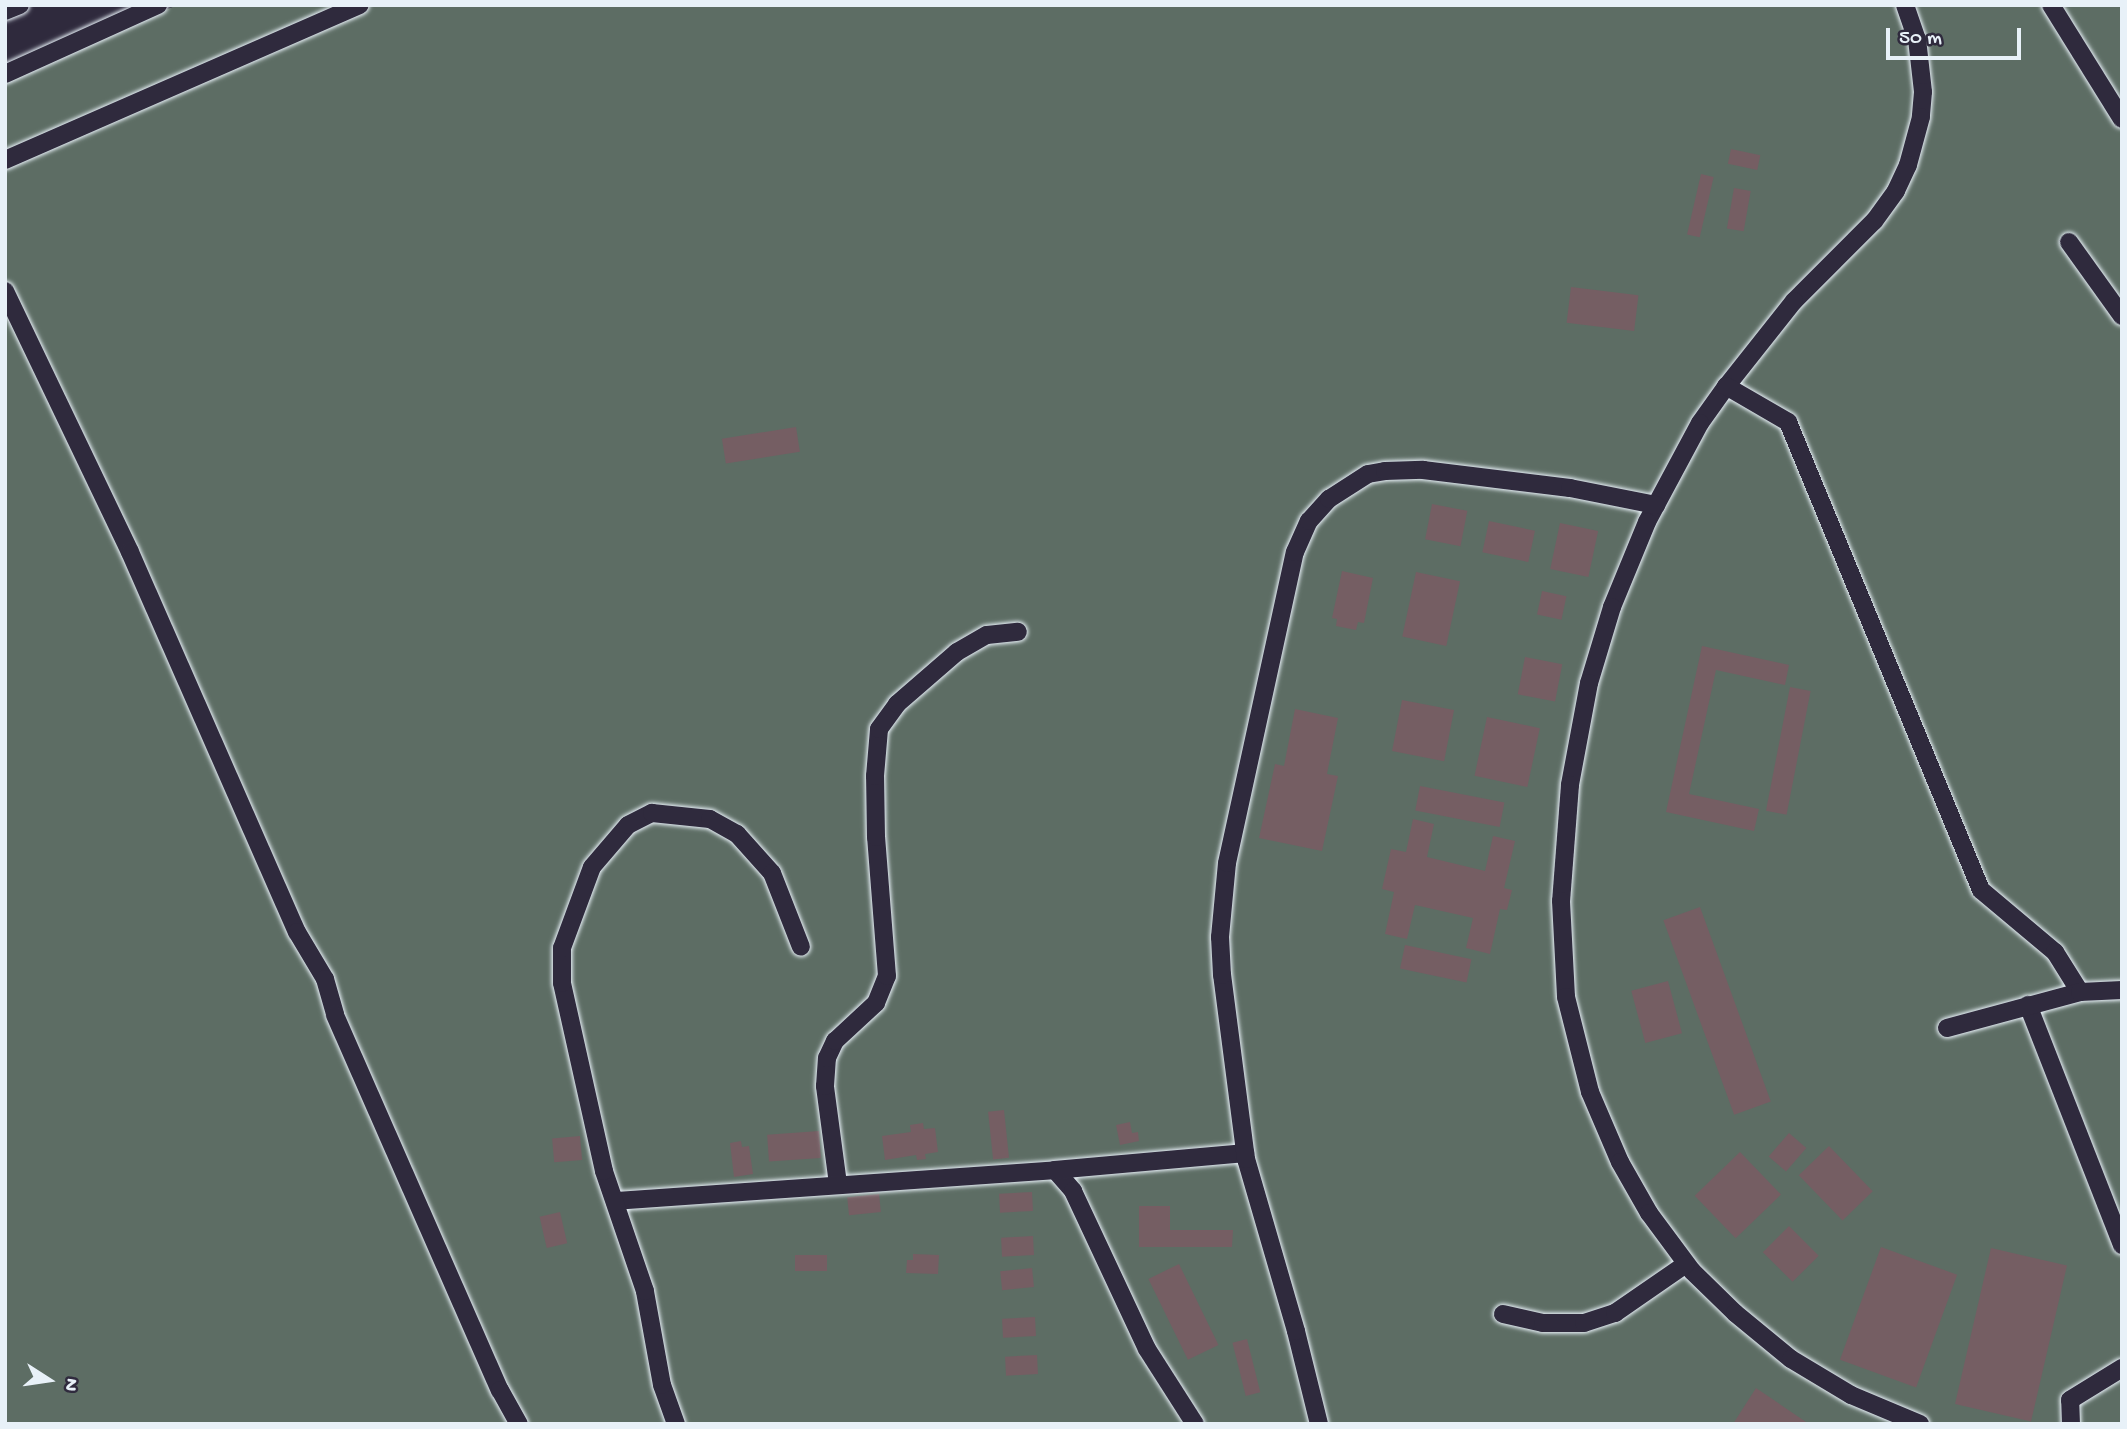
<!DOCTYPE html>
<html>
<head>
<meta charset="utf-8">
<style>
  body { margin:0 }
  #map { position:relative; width:2127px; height:1429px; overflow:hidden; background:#2f2a3d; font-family:"Gochi Hand",sans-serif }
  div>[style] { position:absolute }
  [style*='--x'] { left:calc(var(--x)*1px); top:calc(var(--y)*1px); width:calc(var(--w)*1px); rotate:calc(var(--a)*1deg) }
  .green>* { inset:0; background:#5d6d64 }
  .building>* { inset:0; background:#755e63; transform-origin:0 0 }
  .roads { filter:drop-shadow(0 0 2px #e8f1f8) drop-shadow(0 0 2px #e8f1f8) }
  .minor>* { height:18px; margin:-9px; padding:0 9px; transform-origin:9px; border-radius:9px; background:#2f2a3d }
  span { translate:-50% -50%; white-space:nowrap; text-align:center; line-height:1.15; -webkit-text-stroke:5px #2f2a3d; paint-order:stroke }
  .frame { position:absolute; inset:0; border:7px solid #e8f1f8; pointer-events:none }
  .north { position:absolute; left:14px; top:1345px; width:70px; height:70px; -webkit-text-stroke:5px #2f2a3d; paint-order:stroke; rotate:102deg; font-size:19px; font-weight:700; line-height:28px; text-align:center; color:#e8f1f8 }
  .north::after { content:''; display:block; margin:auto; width:24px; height:32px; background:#e8f1f8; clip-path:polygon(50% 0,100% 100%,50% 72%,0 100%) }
  .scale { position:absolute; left:1886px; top:28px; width:135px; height:32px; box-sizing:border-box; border:4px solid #e8f1f8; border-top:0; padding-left:9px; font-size:21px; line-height:24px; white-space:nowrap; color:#e8f1f8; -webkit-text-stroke:5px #2f2a3d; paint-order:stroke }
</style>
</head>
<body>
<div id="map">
  <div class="green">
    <i style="clip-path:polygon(177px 5px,2122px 5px,2122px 1424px,5px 1424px,5px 81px)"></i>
  </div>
  <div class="building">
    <i style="left:1731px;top:149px;width:30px;height:15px;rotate:12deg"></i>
    <i style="left:1701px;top:174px;width:13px;height:62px;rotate:13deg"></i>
    <i style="left:1734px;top:188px;width:17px;height:41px;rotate:10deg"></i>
    <i style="left:1571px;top:287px;width:68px;height:36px;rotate:7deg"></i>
    <i style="left:796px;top:427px;width:25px;height:75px;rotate:81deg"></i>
    <i style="left:1432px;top:504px;width:36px;height:36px;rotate:11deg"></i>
    <i style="left:1489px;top:521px;width:47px;height:32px;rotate:12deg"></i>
    <i style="left:1560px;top:523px;width:39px;height:47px;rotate:12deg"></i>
    <i style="clip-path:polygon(1342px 571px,1373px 578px,1364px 623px,1358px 622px,1356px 630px,1336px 626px,1337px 619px,1332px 618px)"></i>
    <i style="left:1416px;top:572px;width:45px;height:66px;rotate:12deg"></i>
    <i style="left:1542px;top:591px;width:25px;height:24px;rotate:12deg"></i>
    <i style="clip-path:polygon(1702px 646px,1789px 665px,1785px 685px,1716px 670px,1689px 794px,1759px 809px,1754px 831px,1666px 812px)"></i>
    <i style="left:1525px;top:657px;width:38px;height:38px;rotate:11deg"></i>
    <i style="left:1790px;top:687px;width:21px;height:126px;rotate:11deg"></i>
    <i style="left:1402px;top:700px;width:53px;height:52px;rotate:11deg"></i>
    <i style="clip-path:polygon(1295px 709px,1338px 718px,1327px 774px,1338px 776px,1322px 851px,1259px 838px,1275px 764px,1284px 766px)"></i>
    <i style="left:1487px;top:717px;width:54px;height:60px;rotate:12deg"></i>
    <i style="left:1420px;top:786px;width:86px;height:25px;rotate:11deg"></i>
    <i style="clip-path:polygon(1413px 819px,1434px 824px,1427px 857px,1485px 871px,1493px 836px,1515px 841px,1504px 888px,1512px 890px,1507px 910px,1500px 909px,1490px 954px,1466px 948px,1473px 918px,1415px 905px,1407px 939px,1385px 934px,1394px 892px,1382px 889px,1391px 849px,1406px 852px)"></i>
    <i style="left:1700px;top:907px;width:207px;height:39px;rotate:70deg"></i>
    <i style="left:1405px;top:945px;width:68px;height:24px;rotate:12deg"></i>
    <i style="left:1668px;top:981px;width:54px;height:38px;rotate:75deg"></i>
    <i style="left:1004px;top:1110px;width:48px;height:16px;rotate:84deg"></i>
    <i style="clip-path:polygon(1130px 1122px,1132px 1133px,1138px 1132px,1139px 1141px,1120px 1145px,1116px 1125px)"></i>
    <i style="clip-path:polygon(923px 1123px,924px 1129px,935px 1128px,938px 1152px,925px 1154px,926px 1159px,917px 1160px,916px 1155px,885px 1160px,882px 1136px,911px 1132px,910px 1125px)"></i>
    <i style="left:819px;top:1131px;width:27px;height:52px;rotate:86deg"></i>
    <i style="left:1789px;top:1133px;width:23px;height:31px;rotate:41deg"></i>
    <i style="left:580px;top:1136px;width:24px;height:28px;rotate:85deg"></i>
    <i style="clip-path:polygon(741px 1141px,742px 1147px,749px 1146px,753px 1174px,734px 1177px,730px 1143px)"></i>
    <i style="left:1829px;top:1146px;width:63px;height:42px;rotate:46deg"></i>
    <i style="left:1740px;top:1152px;width:59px;height:63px;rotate:46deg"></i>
    <i style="left:1032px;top:1192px;width:19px;height:33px;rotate:87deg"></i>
    <i style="left:879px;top:1194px;width:18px;height:32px;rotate:84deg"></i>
    <i style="clip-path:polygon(1139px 1206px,1170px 1206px,1170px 1230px,1233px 1230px,1232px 1247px,1139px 1247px)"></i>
    <i style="left:560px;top:1212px;width:32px;height:21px;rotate:77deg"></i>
    <i style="left:1789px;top:1226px;width:42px;height:37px;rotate:45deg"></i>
    <i style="left:1033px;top:1236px;width:19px;height:32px;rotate:87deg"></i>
    <i style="left:1881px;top:1247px;width:81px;height:120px;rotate:20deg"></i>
    <i style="left:1991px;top:1248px;width:78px;height:160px;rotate:13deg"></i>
    <i style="clip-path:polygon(913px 1254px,939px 1255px,938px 1274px,906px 1273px,907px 1260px,913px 1260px)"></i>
    <i style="left:827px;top:1255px;width:16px;height:32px;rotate:90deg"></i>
    <i style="left:1179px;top:1264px;width:90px;height:34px;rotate:64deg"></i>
    <i style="left:1032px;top:1268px;width:19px;height:32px;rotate:84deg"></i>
    <i style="left:1035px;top:1317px;width:19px;height:33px;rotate:87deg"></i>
    <i style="left:1247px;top:1339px;width:55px;height:15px;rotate:76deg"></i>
    <i style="left:1037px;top:1355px;width:19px;height:32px;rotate:87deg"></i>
    <i style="clip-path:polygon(1756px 1388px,1809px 1424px,1733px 1424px)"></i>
  </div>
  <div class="roads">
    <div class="minor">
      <i style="--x:1905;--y:5;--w:36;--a:71"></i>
      <i style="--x:1917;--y:39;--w:53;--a:83.5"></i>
      <i style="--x:1923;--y:92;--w:25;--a:95"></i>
      <i style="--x:1921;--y:117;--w:50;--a:105.2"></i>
      <i style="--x:1908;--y:165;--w:29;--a:115"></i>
      <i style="--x:1896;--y:191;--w:37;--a:126"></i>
      <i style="--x:1874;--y:221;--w:113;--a:135"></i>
      <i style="--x:1794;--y:301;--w:111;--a:128.4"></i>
      <i style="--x:1725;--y:388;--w:43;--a:125.5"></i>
      <i style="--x:1700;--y:423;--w:112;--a:118.2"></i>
      <i style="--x:1647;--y:522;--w:92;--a:112.4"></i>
      <i style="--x:1612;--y:607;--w:79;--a:106.8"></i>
      <i style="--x:1589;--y:683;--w:104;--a:100.6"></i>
      <i style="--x:1570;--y:785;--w:116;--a:94.4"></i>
      <i style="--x:1561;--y:901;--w:96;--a:87"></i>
      <i style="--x:1566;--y:997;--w:98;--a:75.8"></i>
      <i style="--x:1590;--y:1092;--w:76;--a:66.8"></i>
      <i style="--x:1620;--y:1162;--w:59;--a:60.4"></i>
      <i style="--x:1649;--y:1213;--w:72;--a:53.4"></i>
      <i style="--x:1692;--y:1271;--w:60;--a:44.3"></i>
      <i style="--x:1735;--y:1313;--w:72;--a:39.4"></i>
      <i style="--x:1791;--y:1359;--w:70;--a:31"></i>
      <i style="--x:1851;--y:1395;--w:75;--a:22.8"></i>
      <i style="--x:2051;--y:5;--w:134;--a:58.1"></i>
      <i style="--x:5;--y:11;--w:16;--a:-22"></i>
      <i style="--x:5;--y:74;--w:168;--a:-24.3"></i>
      <i style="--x:5;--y:160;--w:387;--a:-23.6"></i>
      <i style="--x:2069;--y:242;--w:91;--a:54.4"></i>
      <i style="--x:5;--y:291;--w:289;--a:64.4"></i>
      <i style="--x:130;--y:552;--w:415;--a:66.3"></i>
      <i style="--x:297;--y:932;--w:55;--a:59.2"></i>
      <i style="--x:325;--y:979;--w:37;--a:74"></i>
      <i style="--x:335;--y:1015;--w:410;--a:66.3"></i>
      <i style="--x:500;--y:1390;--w:39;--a:61"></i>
      <i style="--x:1726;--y:386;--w:72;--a:30.1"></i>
      <i style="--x:1788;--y:422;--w:506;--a:67.59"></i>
      <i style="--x:1981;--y:890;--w:97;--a:40"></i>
      <i style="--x:2055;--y:952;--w:47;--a:58"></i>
      <i style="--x:2028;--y:1005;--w:258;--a:68.6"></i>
      <i style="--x:1947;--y:1028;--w:138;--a:-15.1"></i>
      <i style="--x:2080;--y:992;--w:42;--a:-2.7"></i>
      <i style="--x:1055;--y:1170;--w:28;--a:49"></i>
      <i style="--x:1073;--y:1191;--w:174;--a:64.9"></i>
      <i style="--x:1147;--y:1349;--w:89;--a:57.4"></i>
      <i style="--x:838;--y:1184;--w:99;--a:-97.6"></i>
      <i style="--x:825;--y:1086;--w:28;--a:-86"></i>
      <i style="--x:827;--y:1058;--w:19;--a:-65"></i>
      <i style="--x:835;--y:1041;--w:56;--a:-42.8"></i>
      <i style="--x:876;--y:1003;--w:29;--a:-68"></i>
      <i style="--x:887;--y:976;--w:139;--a:-94.5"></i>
      <i style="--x:876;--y:837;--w:61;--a:-90.9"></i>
      <i style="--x:875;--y:776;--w:47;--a:-85.1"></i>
      <i style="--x:879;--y:729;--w:31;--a:-54"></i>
      <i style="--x:897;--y:704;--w:79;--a:-40.9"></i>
      <i style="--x:957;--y:652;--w:34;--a:-30"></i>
      <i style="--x:987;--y:635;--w:31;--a:-6"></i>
      <i style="--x:615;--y:1201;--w:441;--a:-4"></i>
      <i style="--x:1055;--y:1170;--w:191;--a:-5.1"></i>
      <i style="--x:1503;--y:1314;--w:41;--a:12.7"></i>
      <i style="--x:1543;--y:1323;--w:41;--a:0"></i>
      <i style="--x:1584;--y:1323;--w:33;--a:-18"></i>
      <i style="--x:1615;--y:1313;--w:86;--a:-34.6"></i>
      <i style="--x:676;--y:1424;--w:41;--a:-109.7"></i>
      <i style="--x:662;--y:1385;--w:96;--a:-100.3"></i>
      <i style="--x:645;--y:1291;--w:127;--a:-108.9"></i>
      <i style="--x:604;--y:1171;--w:193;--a:-102.6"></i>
      <i style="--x:562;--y:983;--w:35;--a:-90"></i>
      <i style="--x:562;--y:948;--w:86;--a:-69.7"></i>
      <i style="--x:592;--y:867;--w:55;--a:-49.4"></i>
      <i style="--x:628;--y:825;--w:27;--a:-27"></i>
      <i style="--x:652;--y:813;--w:58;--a:5.9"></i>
      <i style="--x:710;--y:819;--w:31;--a:29"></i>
      <i style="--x:737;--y:834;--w:52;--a:48.1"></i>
      <i style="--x:772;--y:873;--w:79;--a:68.6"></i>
      <i style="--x:1319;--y:1424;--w:96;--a:-103.9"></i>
      <i style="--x:1296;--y:1331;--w:179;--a:-106.2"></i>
      <i style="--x:1246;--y:1159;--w:186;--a:-97.4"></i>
      <i style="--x:1222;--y:975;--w:38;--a:-93"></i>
      <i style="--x:1220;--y:937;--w:74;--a:-84.6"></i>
      <i style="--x:1227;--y:863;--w:318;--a:-77.7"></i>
      <i style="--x:1295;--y:552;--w:34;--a:-66"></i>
      <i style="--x:1309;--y:521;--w:30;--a:-48"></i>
      <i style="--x:1329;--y:499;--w:46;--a:-32.7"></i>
      <i style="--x:1368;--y:474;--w:17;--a:-10"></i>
      <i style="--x:1385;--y:471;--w:38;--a:-2"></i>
      <i style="--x:1423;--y:470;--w:148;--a:7"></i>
      <i style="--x:1570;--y:488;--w:88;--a:11.2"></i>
      <i style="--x:2071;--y:1424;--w:24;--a:-92"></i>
      <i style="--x:2070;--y:1400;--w:61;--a:-31.6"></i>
    </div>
  </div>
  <div class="frame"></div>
  <div class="north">N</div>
  <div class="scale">50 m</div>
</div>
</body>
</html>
